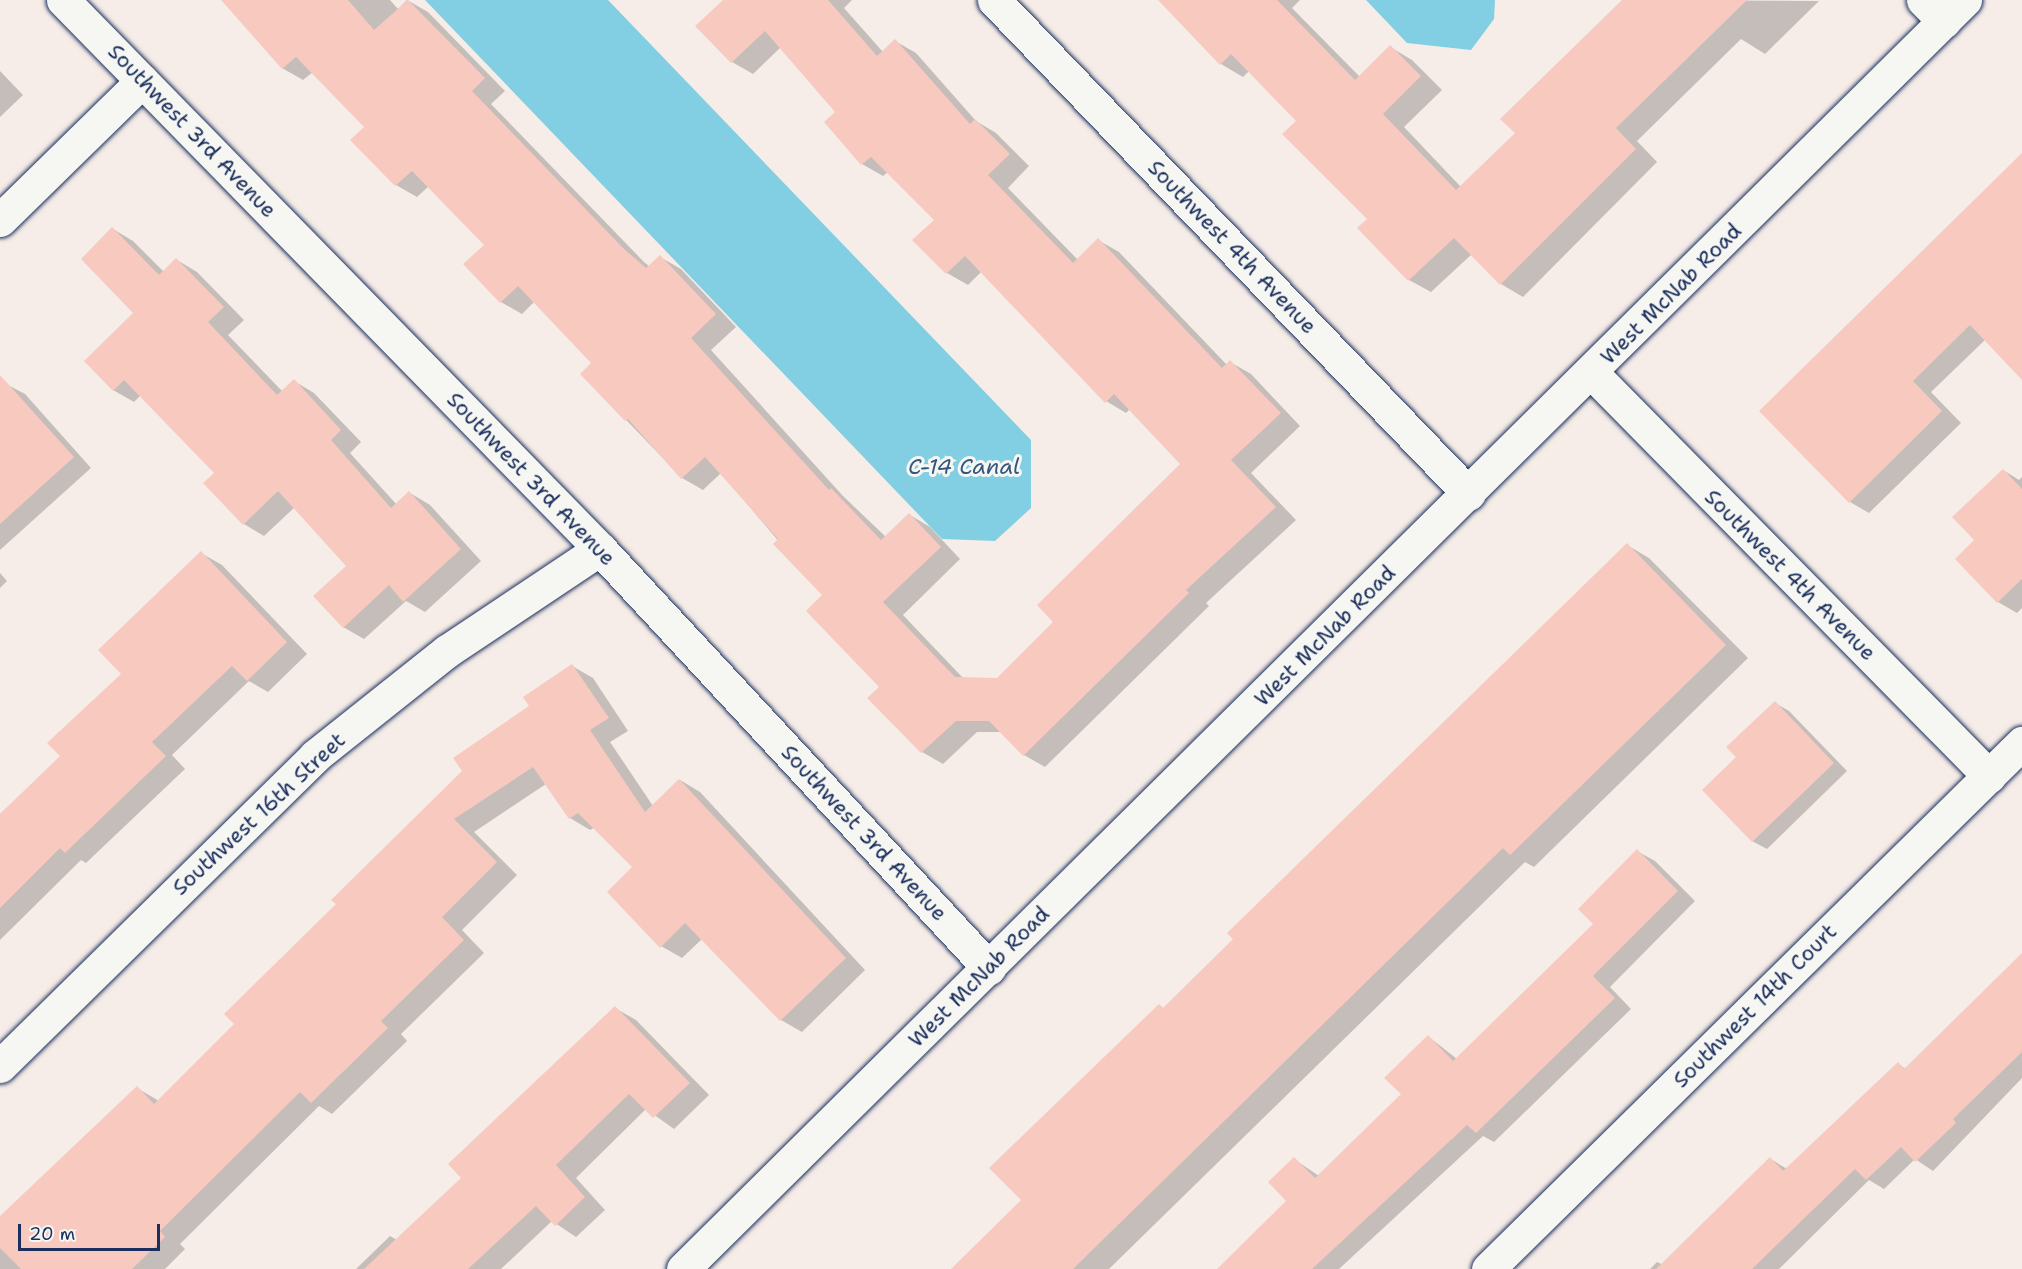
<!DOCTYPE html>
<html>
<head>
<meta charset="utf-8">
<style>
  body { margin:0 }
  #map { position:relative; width:2022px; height:1269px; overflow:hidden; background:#f6ede8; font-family:"Shantell Sans",sans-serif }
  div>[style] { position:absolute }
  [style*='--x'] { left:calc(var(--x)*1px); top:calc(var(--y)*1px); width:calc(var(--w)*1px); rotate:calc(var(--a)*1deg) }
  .water>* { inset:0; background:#82cee2 }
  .shadow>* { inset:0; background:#0003 }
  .building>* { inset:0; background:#f8c9bf }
  .roads { filter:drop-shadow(0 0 2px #1b2f5e) drop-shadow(0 0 2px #1b2f5e) }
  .street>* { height:33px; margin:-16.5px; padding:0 16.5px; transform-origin:16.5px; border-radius:16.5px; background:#f6f6f2 }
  span { translate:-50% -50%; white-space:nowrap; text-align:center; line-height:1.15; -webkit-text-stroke:6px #f6f6f2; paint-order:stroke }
  .street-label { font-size:21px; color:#1b2f5e }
  .water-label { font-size:22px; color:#35577f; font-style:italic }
  .scale { position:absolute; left:18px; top:1224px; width:142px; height:27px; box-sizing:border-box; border:3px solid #1b2f5e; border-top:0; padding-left:8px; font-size:18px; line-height:21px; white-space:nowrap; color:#1b2f5e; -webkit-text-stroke:4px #f6f6f2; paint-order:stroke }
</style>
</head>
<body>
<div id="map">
  <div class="water">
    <i style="clip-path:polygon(425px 0,608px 0,1031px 440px,1031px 508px,995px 541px,942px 539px)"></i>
    <i style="clip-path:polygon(1366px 0,1495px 0,1494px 19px,1471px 50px,1407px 43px)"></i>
  </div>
  <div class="shadow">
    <i style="clip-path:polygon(223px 0,390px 0,398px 9px,407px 0,428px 12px,505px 91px,491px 104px,644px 262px,650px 267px,660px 257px,681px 269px,736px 327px,711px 350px,843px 496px,886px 537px,910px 515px,930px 527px,960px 559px,903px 615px,964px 679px,998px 680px,1055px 622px,1182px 464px,1130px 409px,1126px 413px,1106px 401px,982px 271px,968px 285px,947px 273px,914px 240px,936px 220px,888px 172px,883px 176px,862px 164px,837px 112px,781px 47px,753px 74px,732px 62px,725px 0,852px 0,844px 8px,883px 52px,895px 41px,916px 53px,976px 121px,996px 133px,1029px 166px,1008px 188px,1078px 260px,1098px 240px,1119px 252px,1227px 365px,1230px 362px,1251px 374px,1300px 426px,1251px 473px,1296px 520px,1206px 603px,1209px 606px,1045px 767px,1024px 755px,1002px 732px,977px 732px,943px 764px,922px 752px,869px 698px,881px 687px,824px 595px,721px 473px,703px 490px,682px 478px,582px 374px,593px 363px,535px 301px,522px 314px,501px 302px,465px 264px,486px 245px,429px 186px,417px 197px,396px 185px,352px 140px,366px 127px,313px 72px,303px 80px,282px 68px)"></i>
    <i style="clip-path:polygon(1180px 0,1300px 0,1292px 8px,1360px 77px,1390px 47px,1412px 60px,1442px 90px,1404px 127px,1461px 187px,1517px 134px,1624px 0,1819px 1px,1765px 54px,1741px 39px,1637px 141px,1657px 162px,1523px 297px,1501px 284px,1472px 254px,1431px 292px,1409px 280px,1359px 228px,1369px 219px,1299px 121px,1249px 71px,1243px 77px,1221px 64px,1176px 17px)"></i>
    <i style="clip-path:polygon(0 71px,23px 95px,0 117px)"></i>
    <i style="clip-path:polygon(2022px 155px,2022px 371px,1986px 339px,1931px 392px,1961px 423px,1869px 513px,1850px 502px)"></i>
    <i style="clip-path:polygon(113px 229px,133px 241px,164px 272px,177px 260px,197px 272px,244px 320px,228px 335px,283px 392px,294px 381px,314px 393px,361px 442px,350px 453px,397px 505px,410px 493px,430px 505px,481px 561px,425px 612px,406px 601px,364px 639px,343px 627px,348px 567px,295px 507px,264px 536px,244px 524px,216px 473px,141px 395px,134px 402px,113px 390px,136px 313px)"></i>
    <i style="clip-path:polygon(6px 384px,25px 394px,91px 468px,0 550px,0 390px)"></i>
    <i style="clip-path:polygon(2003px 470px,2019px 480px,2022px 477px,2022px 608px,2017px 613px,1998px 602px,1976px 540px)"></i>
    <i style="clip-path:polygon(1627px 545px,1649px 558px,1748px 658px,1534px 867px,1525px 862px,1109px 1269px,952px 1269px,1023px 1201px,1164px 1009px)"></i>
    <i style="clip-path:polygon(201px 553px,222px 565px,307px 654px,268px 692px,249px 681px,172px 755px,185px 769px,86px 863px,81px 860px,0 940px,0 814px,63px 756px,123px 674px)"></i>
    <i style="clip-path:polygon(0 573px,7px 581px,0 588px)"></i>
    <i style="clip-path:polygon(572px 666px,593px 678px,628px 731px,610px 742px,653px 806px,680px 780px,700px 792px,865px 970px,802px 1032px,781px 1020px,702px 939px,682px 958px,661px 946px,634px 867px,595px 827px,590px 830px,570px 818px,546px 784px,474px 832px,517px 875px,462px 930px,484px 953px,401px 1034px,407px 1041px,332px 1114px,319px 1106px,180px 1244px,185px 1249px,165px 1269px,0 1269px,0 1220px,137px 1088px,159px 1101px,236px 1024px,338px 904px)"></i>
    <i style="clip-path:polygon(1775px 703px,1789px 711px,1847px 771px,1767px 849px,1752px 841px,1738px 757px)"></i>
    <i style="clip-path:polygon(1637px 851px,1655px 861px,1695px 901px,1610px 987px,1631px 1009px,1494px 1142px,1483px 1136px,1339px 1269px,1219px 1269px,1288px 1201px,1294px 1159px,1319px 1176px,1403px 1094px,1429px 1037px,1457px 1059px,1595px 924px)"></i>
    <i style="clip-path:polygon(2022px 956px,2022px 1078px,1933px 1171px,1915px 1159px,1884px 1189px,1869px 1180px,1779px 1269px,1650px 1269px,1657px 1262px,1663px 1265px,1771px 1159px,1787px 1169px,1898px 1064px,1906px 1069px)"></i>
    <i style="clip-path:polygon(615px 1008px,636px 1020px,709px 1095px,674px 1129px,646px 1109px,576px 1178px,605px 1210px,576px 1237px,552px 1221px,501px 1269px,356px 1269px,390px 1236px,397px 1240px,464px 1178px)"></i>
  </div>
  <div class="building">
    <i style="clip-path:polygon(221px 0,348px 0,374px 30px,408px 0,485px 78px,472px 91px,623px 248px,646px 268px,660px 255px,716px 314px,691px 338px,829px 490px,831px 488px,881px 540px,909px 513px,941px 547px,883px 602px,955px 677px,997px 678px,1053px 622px,1037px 605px,1180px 464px,1114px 394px,1105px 403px,965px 256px,946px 274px,912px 240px,934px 220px,871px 157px,861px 165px,824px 122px,835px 112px,765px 31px,731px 63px,695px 26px,723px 0,828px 0,877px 56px,895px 39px,970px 124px,975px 119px,1010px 154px,988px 175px,1073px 263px,1098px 238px,1222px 368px,1230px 360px,1281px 413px,1231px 460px,1276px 507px,1186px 590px,1189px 593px,1023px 756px,989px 721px,956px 721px,921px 753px,867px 698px,879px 687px,806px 611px,822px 595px,773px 544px,778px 539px,705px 457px,681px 479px,628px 419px,625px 421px,580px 374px,591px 363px,518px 286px,500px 303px,463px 264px,484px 245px,412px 171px,395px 186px,350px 140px,364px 127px,296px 57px,282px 69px)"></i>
    <i style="clip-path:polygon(1158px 0,1277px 0,1355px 80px,1390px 45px,1421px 76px,1383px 114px,1456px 190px,1515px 133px,1500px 119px,1622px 0,1747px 0,1616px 128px,1636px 149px,1500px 285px,1454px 238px,1408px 281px,1357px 228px,1367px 219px,1282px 134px,1296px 121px,1231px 54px,1220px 65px)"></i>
    <i style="clip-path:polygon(2022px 153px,2022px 380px,1970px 325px,1913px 381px,1942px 411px,1849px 503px,1759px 411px)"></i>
    <i style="clip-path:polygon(112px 227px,159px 275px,176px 258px,224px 307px,208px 322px,277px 395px,294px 379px,341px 430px,331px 440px,391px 508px,409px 491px,461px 549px,403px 602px,389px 585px,343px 628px,313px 596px,346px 566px,278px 491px,243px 525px,203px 483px,214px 473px,124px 380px,113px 391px,84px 361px,133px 313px,81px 259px)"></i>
    <i style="clip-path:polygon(0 375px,74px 457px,0 524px)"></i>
    <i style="clip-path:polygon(2003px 469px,2022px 489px,2022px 579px,1997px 603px,1955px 559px,1974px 540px,1952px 517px)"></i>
    <i style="clip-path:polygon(1627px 543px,1726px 645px,1510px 855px,1503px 848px,1073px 1269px,951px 1269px,1021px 1200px,989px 1168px,1159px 1004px,1163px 1008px,1233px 939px,1227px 933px)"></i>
    <i style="clip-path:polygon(201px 551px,287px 642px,247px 681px,232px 666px,152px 742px,166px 756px,65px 853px,60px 848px,0 908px,0 814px,60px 756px,47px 743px,121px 674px,98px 650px)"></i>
    <i style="clip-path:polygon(572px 664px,609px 718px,590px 730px,645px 812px,679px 779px,846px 958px,780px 1021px,685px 923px,660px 948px,607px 892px,632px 867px,578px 813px,569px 819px,533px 767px,454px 819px,497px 862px,442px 917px,464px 940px,381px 1021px,388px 1028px,311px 1103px,300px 1092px,160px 1231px,165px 1237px,132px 1269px,21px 1269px,0 1248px,0 1216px,137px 1086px,154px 1104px,234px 1024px,224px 1014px,336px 904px,331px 900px,462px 771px,453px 758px,529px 706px,523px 697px)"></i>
    <i style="clip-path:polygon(1775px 701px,1834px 763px,1752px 842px,1702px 790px,1736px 757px,1726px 747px)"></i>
    <i style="clip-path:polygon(1637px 849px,1678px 891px,1593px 976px,1615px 998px,1476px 1133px,1467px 1125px,1312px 1269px,1217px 1269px,1286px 1201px,1268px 1182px,1294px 1157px,1315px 1178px,1401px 1094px,1384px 1078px,1428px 1035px,1453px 1061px,1593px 924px,1578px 909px)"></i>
    <i style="clip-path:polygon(2022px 953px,2022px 1052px,1953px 1119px,1956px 1123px,1915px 1162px,1901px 1147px,1866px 1180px,1855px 1169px,1752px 1269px,1656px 1269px,1770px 1157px,1783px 1171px,1898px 1062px,1904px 1069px)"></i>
    <i style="clip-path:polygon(615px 1006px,690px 1083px,653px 1118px,629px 1094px,556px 1165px,585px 1197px,555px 1226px,536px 1206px,468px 1269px,364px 1269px,461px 1178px,448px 1164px)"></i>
  </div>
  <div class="roads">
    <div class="street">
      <i style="--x:63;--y:0;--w:768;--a:45.63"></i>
      <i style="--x:600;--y:549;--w:572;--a:47.13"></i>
      <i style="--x:994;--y:0;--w:685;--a:46.12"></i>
      <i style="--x:1923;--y:0;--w:30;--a:45"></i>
      <i style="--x:0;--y:220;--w:199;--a:-44.4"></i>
      <i style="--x:1592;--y:373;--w:566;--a:45.43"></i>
      <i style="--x:0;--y:1066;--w:442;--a:-44.5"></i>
      <i style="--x:315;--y:756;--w:169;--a:-38.5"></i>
      <i style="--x:447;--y:651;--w:184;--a:-33.7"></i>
      <i style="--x:683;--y:1269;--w:1804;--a:-44.71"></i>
      <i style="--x:1488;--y:1269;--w:750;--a:-44.57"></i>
    </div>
  </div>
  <div class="street-label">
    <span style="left:192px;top:131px;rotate:46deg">Southwest 3rd Avenue</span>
    <span style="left:1232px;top:247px;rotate:46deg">Southwest 4th Avenue</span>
    <span style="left:1671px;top:294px;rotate:-45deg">West McNab Road</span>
    <span style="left:531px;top:479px;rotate:46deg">Southwest 3rd Avenue</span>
    <span style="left:1790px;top:575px;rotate:45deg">Southwest 4th Avenue</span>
    <span style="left:1325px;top:636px;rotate:-45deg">West McNab Road</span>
    <span style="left:259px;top:814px;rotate:-43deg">Southwest 16th Street</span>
    <span style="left:864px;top:833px;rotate:47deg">Southwest 3rd Avenue</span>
    <span style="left:979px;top:977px;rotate:-45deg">West McNab Road</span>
    <span style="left:1755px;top:1006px;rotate:-45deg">Southwest 14th Court</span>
  </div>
  <div class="water-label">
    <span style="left:964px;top:467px">C-14 Canal</span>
  </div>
  <div class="scale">20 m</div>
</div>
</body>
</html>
